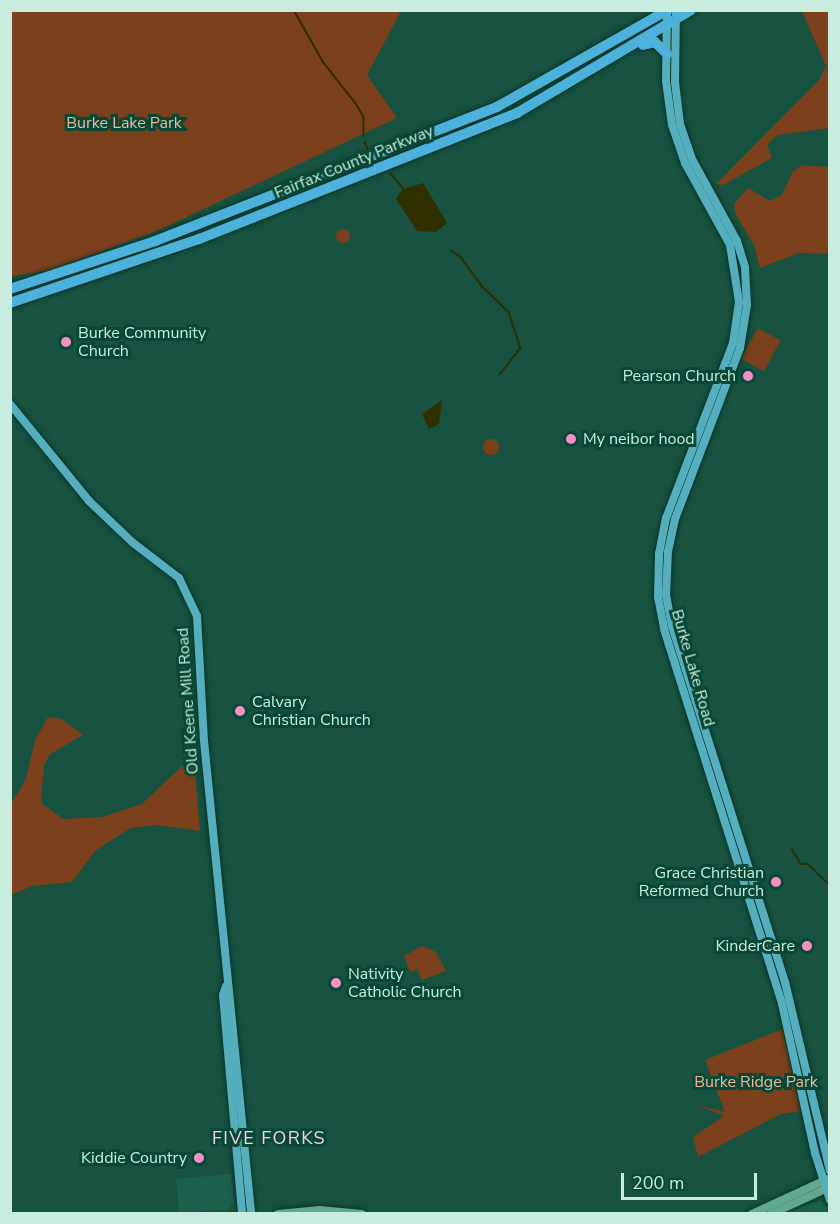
<!DOCTYPE html>
<html>
<head>
<meta charset="utf-8">
<style>
  body { margin:0 }
  #map { position:relative; width:840px; height:1224px; overflow:hidden; background:#175340; font-family:"Nunito Sans",sans-serif }
  div>[style] { position:absolute }
  [style*='--x'] { left:calc(var(--x)*1px); top:calc(var(--y)*1px); width:calc(var(--w)*1px); rotate:calc(var(--a)*1deg) }
  .built>* { inset:0; background:#1c614d }
  .green>* { inset:0; background:#7d401c; transform-origin:0 0 }
  .round { border-radius:50% }
  .water>* { inset:0; background:#302f00 }
  .stream>* { height:1.5px; margin:-0.75px; padding:0 0.75px; transform-origin:0.75px; border-radius:0.75px; background:#302f00 }
  .roads { filter:drop-shadow(0 0 2px #0c3529) drop-shadow(0 0 2px #0c3529) }
  .secondary>* { height:8px; margin:-4px; padding:0 4px; transform-origin:4px; border-radius:4px; background:#5fa98e }
  .primary>* { height:8px; margin:-4px; padding:0 4px; transform-origin:4px; border-radius:4px; background:#54aebd }
  .highway>* { height:10px; margin:-5px; padding:0 5px; transform-origin:5px; border-radius:5px; background:#4cb2dc }
  .dots>* { width:16px; height:16px; translate:-50% -50%; box-sizing:border-box; border:3px solid #074836; border-radius:50% }
  span { translate:-50% -50%; white-space:nowrap; text-align:center; line-height:1.15; -webkit-text-stroke:6px #074836; paint-order:stroke }
  .park-label { font-size:16px; color:#eeb79a }
  .street-label { font-size:16px; color:#c8ecdd }
  .poi-label { font-size:16px; color:#c8ecdd }
  .left { translate:0 -50%; text-align:left }
  .right { translate:-100% -50%; text-align:right }
  .neighbourhood-label { font-size:18px; color:#fbcce2; letter-spacing:1.5px }
  .frame { position:absolute; inset:0; border:12px solid #c8ecdd; pointer-events:none }
  .scale { position:absolute; left:621px; top:1173px; width:136px; height:27px; box-sizing:border-box; border:3px solid #c8ecdd; border-top:0; padding-left:8px; font-size:18px; line-height:21px; white-space:nowrap; color:#c8ecdd; -webkit-text-stroke:4px #074836; paint-order:stroke }
</style>
</head>
<body>
<div id="map">
  <div class="built">
    <i style="clip-path:polygon(231px 1174px,234px 1203px,229px 1209px,179px 1213px,176px 1179px)"></i>
    <i style="clip-path:polygon(821px 1200px,829px 1213px,779px 1214px)"></i>
  </div>
  <div class="green">
    <i style="clip-path:polygon(11px 11px,401px 11px,367px 75px,397px 118px,159px 230px,48px 271px,11px 276px)"></i>
    <i style="clip-path:polygon(802px 11px,829px 11px,829px 128px,777px 135px,767px 145px,772px 158px,723px 185px,716px 184px,819px 80px,826px 66px)"></i>
    <i style="clip-path:polygon(803px 165px,829px 167px,829px 254px,799px 253px,760px 268px,754px 245px,736px 215px,734px 204px,748px 188px,770px 201px,782px 195px,793px 171px)"></i>
    <i class="round" style="left:336px;top:229px;width:14px;height:14px"></i>
    <i style="left:758px;top:328px;width:26px;height:35px;rotate:29deg"></i>
    <i class="round" style="left:483px;top:439px;width:16px;height:16px"></i>
    <i style="clip-path:polygon(48px 717px,62px 719px,83px 735px,50px 754px,44px 765px,41px 803px,63px 819px,102px 817px,142px 804px,181px 767px,194px 762px,200px 831px,157px 825px,131px 828px,96px 850px,72px 882px,32px 886px,11px 895px,11px 804px,26px 779px,35px 740px)"></i>
    <i style="clip-path:polygon(422px 946px,436px 952px,446px 971px,422px 980px,414px 961px,417px 970px,410px 972px,404px 956px)"></i>
    <i style="clip-path:polygon(783px 1029px,801px 1111px,781px 1114px,698px 1157px,693px 1137px,724px 1116px,697px 1105px,725px 1112px,705px 1060px)"></i>
  </div>
  <div class="water">
    <i style="clip-path:polygon(423px 183px,447px 223px,436px 232px,417px 231px,396px 199px,403px 189px)"></i>
    <i style="clip-path:polygon(442px 400px,439px 424px,429px 429px,422px 414px)"></i>
  </div>
  <div class="stream">
    <i style="--x:294;--y:10;--w:61;--a:60.5"></i>
    <i style="--x:324;--y:63;--w:53;--a:51.8"></i>
    <i style="--x:357;--y:105;--w:14;--a:60"></i>
    <i style="--x:364;--y:117;--w:19;--a:90"></i>
    <i style="--x:365;--y:142;--w:10;--a:66"></i>
    <i style="--x:390;--y:173;--w:21;--a:49"></i>
    <i style="--x:451;--y:250;--w:12;--a:35"></i>
    <i style="--x:461;--y:257;--w:36;--a:54"></i>
    <i style="--x:482;--y:286;--w:37;--a:44"></i>
    <i style="--x:509;--y:312;--w:38;--a:72"></i>
    <i style="--x:521;--y:348;--w:33;--a:128"></i>
    <i style="--x:792;--y:849;--w:17;--a:59"></i>
    <i style="--x:801;--y:864;--w:7;--a:0"></i>
    <i style="--x:808;--y:864;--w:30;--a:44"></i>
  </div>
  <div class="roads">
    <div class="secondary">
      <i style="--x:278;--y:1214;--w:42;--a:-5.4"></i>
      <i style="--x:320;--y:1210;--w:42;--a:5.4"></i>
      <i style="--x:752;--y:1214;--w:86;--a:-24.8"></i>
      <i style="--x:771;--y:1214;--w:65;--a:-24.6"></i>
    </div>
    <div class="primary">
      <i style="--x:667;--y:10;--w:71;--a:90.8"></i>
      <i style="--x:666;--y:81;--w:44;--a:82.2"></i>
      <i style="--x:672;--y:125;--w:40;--a:71.1"></i>
      <i style="--x:685;--y:163;--w:94;--a:61.2"></i>
      <i style="--x:730;--y:245;--w:58;--a:81"></i>
      <i style="--x:739;--y:302;--w:41;--a:98.3"></i>
      <i style="--x:733;--y:343;--w:187;--a:110.9"></i>
      <i style="--x:666;--y:518;--w:36;--a:101"></i>
      <i style="--x:659;--y:553;--w:44;--a:91.3"></i>
      <i style="--x:658;--y:597;--w:33;--a:79"></i>
      <i style="--x:664;--y:629;--w:393;--a:72.5"></i>
      <i style="--x:782;--y:1004;--w:153;--a:77.5"></i>
      <i style="--x:815;--y:1153;--w:49;--a:72.3"></i>
      <i style="--x:676;--y:10;--w:72;--a:90.8"></i>
      <i style="--x:675;--y:82;--w:42;--a:83.2"></i>
      <i style="--x:680;--y:124;--w:39;--a:71"></i>
      <i style="--x:693;--y:161;--w:91;--a:61.2"></i>
      <i style="--x:737;--y:241;--w:28;--a:73"></i>
      <i style="--x:745;--y:268;--w:37;--a:87"></i>
      <i style="--x:747;--y:305;--w:44;--a:99.2"></i>
      <i style="--x:740;--y:348;--w:183;--a:110.8"></i>
      <i style="--x:675;--y:519;--w:33;--a:102"></i>
      <i style="--x:668;--y:551;--w:44;--a:92.6"></i>
      <i style="--x:666;--y:595;--w:32;--a:79"></i>
      <i style="--x:672;--y:626;--w:374;--a:72.4"></i>
      <i style="--x:785;--y:982;--w:194;--a:76.6"></i>
      <i style="--x:10;--y:404;--w:125;--a:50.8"></i>
      <i style="--x:89;--y:501;--w:59;--a:43.6"></i>
      <i style="--x:132;--y:542;--w:59;--a:37.5"></i>
      <i style="--x:179;--y:578;--w:42;--a:64.7"></i>
      <i style="--x:197;--y:616;--w:125;--a:86.8"></i>
      <i style="--x:204;--y:741;--w:475;--a:84.3"></i>
      <i style="--x:226;--y:986;--w:9;--a:108"></i>
      <i style="--x:223;--y:995;--w:220;--a:85"></i>
    </div>
    <div class="highway">
      <i style="--x:643;--y:45;--w:12;--a:-14"></i>
      <i style="--x:655;--y:42;--w:17;--a:45"></i>
      <i style="--x:10;--y:289;--w:153;--a:-18.3"></i>
      <i style="--x:155;--y:241;--w:367;--a:-21.4"></i>
      <i style="--x:497;--y:107;--w:197;--a:-29.6"></i>
      <i style="--x:10;--y:303;--w:200;--a:-18.7"></i>
      <i style="--x:199;--y:239;--w:342;--a:-21.6"></i>
      <i style="--x:517;--y:113;--w:202;--a:-30.6"></i>
    </div>
  </div>
  <div class="dots">
    <i style="left:66px;top:342px;background:#fa8fc6"></i>
    <i style="left:748px;top:376px;background:#fa8fc6"></i>
    <i style="left:571px;top:439px;background:#fa8fc6"></i>
    <i style="left:240px;top:711px;background:#fa8fc6"></i>
    <i style="left:776px;top:882px;background:#fa8fc6"></i>
    <i style="left:807px;top:946px;background:#fa8fc6"></i>
    <i style="left:336px;top:983px;background:#fa8fc6"></i>
    <i style="left:199px;top:1158px;background:#fa8fc6"></i>
  </div>
  <div class="park-label">
    <span style="left:124px;top:123px">Burke Lake Park</span>
    <span style="left:756px;top:1082px">Burke Ridge Park</span>
  </div>
  <div class="street-label">
    <span style="left:354px;top:162px;rotate:-22deg">Fairfax County Parkway</span>
    <span style="left:693px;top:668px;rotate:74deg">Burke Lake Road</span>
    <span style="left:188px;top:701px;rotate:-94deg">Old Keene Mill Road</span>
  </div>
  <div class="poi-label">
    <span class="left" style="left:78px;top:342px">Burke Community<br>Church</span>
    <span class="right" style="left:736px;top:376px">Pearson Church</span>
    <span class="left" style="left:583px;top:439px">My neibor hood</span>
    <span class="left" style="left:252px;top:711px">Calvary<br>Christian Church</span>
    <span class="right" style="left:764px;top:882px">Grace Christian<br>Reformed Church</span>
    <span class="right" style="left:795px;top:946px">KinderCare</span>
    <span class="left" style="left:348px;top:983px">Nativity<br>Catholic Church</span>
    <span class="right" style="left:187px;top:1158px">Kiddie Country</span>
  </div>
  <div class="neighbourhood-label">
    <span style="left:269px;top:1138px">FIVE FORKS</span>
  </div>
  <div class="frame"></div>
  <div class="scale">200 m</div>
</div>
</body>
</html>
